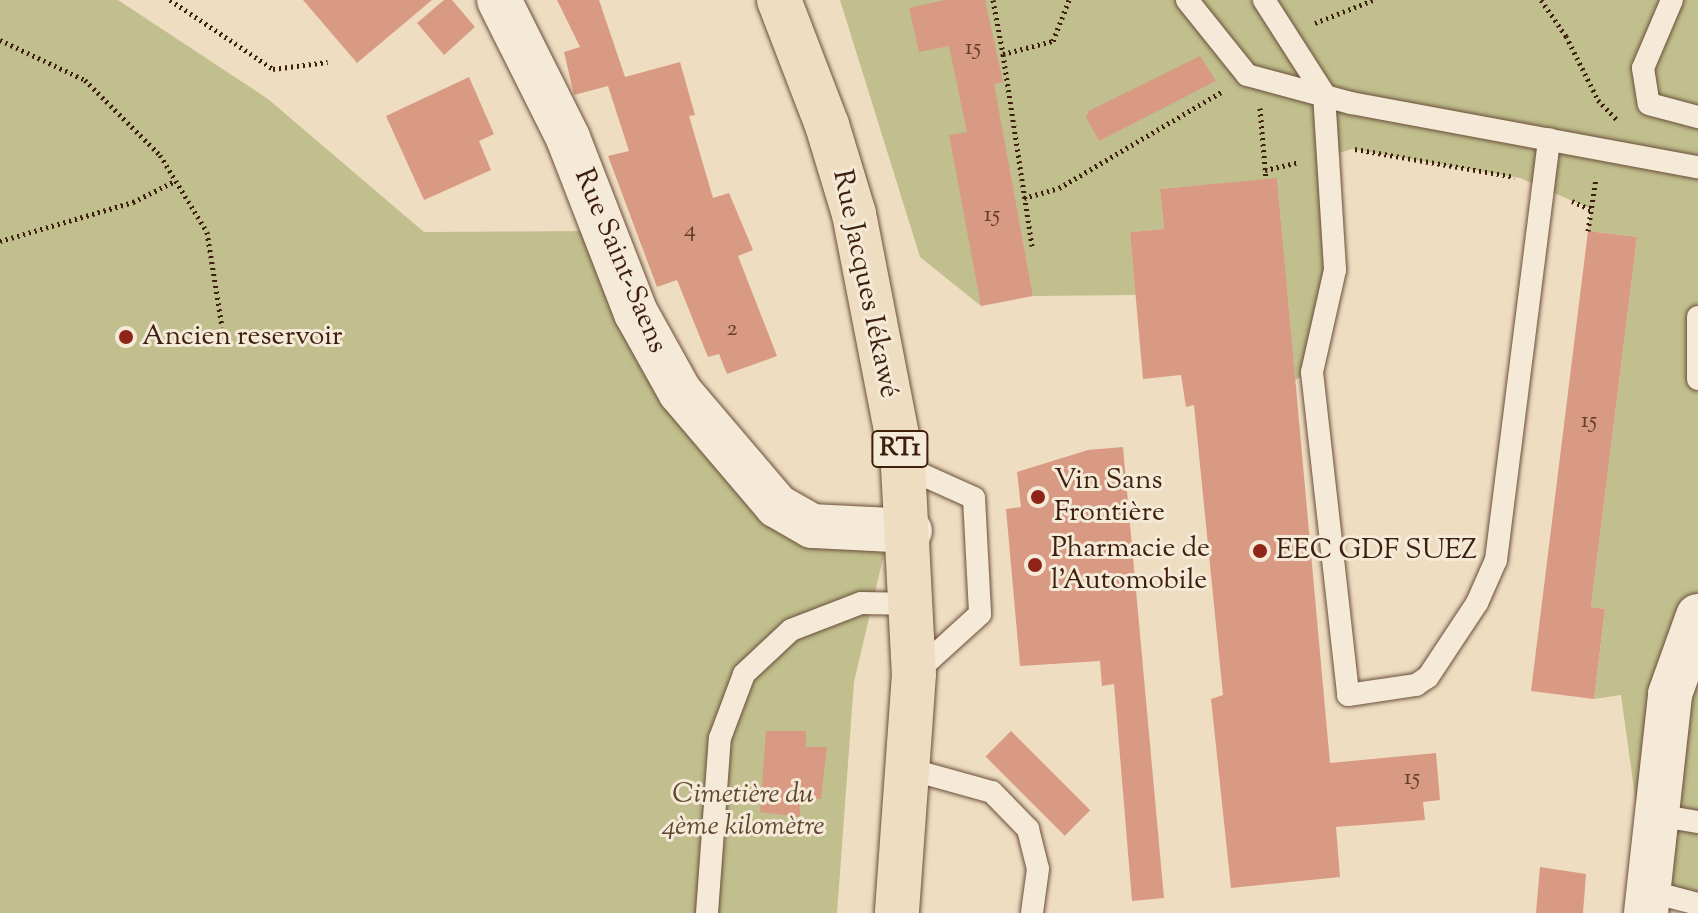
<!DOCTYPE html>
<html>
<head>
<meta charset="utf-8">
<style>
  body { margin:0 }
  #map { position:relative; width:1698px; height:913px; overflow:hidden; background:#efddc1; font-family:"Sorts Mill Goudy",serif }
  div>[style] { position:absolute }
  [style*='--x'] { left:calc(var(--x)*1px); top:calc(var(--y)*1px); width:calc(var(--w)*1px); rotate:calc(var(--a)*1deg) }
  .green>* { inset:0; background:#c1bf8d }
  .building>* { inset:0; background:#d89a83; transform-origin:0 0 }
  .path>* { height:5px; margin-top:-2.5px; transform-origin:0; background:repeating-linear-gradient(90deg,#3e1f0d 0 2px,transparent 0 6px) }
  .roads { filter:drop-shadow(0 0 2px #6a4e3a) drop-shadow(0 0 2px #6a4e3a) }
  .service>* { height:22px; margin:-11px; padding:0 11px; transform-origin:11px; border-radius:11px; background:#f5e9d7 }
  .minor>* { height:44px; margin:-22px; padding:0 22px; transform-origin:22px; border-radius:22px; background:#f5e9d7 }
  .tertiary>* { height:44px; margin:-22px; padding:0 22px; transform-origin:22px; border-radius:22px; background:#f5e9d7 }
  .primary>* { height:44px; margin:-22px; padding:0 22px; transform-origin:22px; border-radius:22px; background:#efddc1 }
  .dots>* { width:22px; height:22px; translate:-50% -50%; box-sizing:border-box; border:4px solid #f5e9d7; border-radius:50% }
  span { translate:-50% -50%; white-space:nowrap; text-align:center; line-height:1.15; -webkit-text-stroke:6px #f5e9d7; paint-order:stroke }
  .number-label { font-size:24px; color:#643e2a }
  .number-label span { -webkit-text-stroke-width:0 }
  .shield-label span { padding:2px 6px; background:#f5e9d7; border:2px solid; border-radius:6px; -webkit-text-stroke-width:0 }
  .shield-label { font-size:26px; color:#3e1f0d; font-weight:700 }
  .street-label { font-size:28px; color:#3e1f0d }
  .poi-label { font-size:28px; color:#3e1f0d }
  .left { translate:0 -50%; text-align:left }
  .park-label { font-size:28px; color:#5f472d; font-style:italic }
</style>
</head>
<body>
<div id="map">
  <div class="green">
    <i style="clip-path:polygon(0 0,118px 0,268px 99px,424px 232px,604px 231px,636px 313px,812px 526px,884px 554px,854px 682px,837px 913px,0 913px)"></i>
    <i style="clip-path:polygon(840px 0,1698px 0,1698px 893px,1648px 891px,1621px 695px,1594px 699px,1605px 609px,1591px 607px,1637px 237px,1588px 231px,1591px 209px,1520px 178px,1352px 149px,1326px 157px,1335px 270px,1312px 372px,1295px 380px,1277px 179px,1160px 189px,1164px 229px,1130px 232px,1136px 295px,1033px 296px,1001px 126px,981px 306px,920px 257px)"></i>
  </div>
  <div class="building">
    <i style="clip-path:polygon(303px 0,432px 0,357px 63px)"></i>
    <i style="clip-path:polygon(444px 0,452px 0,475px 27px,444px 55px,417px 23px)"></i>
    <i style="clip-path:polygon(557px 0,599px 0,625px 77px,680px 62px,695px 115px,689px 116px,713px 198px,729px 193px,753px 250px,738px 256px,777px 356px,727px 374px,719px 354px,708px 357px,677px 280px,657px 287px,608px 156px,629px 151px,608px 86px,574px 95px,564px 52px,580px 47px)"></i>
    <i style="clip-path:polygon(945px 0,985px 0,1003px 82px,994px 84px,1033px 296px,981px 306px,949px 135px,967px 132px,949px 46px,919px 52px,909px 8px)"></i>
    <i style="clip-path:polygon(1200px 56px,1216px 81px,1099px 141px,1086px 117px,1089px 111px)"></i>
    <i style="clip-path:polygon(469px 77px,494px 134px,479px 141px,491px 170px,424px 200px,386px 116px)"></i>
    <i style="clip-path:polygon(1277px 178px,1330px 763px,1436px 753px,1440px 800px,1423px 802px,1425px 820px,1336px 827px,1340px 877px,1231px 888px,1211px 699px,1223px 695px,1194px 405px,1186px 407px,1181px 375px,1143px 379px,1130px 232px,1164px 229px,1160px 189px)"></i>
    <i style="clip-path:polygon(1588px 231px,1637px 237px,1591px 607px,1605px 609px,1594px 699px,1531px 691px)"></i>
    <i style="clip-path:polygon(1123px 447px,1164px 898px,1132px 901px,1114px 684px,1102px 686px,1100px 661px,1020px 666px,1006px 509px,1021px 507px,1017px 472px,1088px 450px)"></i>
    <i style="clip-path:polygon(766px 731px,806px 731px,806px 747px,827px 747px,821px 799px,800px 798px,800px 817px,760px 812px)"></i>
    <i style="left:1011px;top:731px;width:112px;height:36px;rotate:45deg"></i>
    <i style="clip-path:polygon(1540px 867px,1586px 874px,1583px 913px,1536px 913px)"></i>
  </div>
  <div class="path">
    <i style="--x:170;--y:0;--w:124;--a:33.8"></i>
    <i style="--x:273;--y:69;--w:55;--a:-7.3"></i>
    <i style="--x:993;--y:0;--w:55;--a:79.5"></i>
    <i style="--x:1541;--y:0;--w:44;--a:55.2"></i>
    <i style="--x:1566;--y:36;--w:72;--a:63.4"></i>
    <i style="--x:1598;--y:100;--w:28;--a:46"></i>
    <i style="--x:1315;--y:23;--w:62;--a:-21.6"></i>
    <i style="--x:0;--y:40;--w:94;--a:25.2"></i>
    <i style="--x:85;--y:80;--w:106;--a:45"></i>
    <i style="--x:160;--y:155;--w:90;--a:58.6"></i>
    <i style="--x:207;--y:232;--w:96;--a:81"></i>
    <i style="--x:1260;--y:108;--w:71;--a:85.2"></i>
    <i style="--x:1355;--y:149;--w:162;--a:9.9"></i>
    <i style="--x:1265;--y:170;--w:35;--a:-13"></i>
    <i style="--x:1024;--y:198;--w:36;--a:-16"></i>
    <i style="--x:1059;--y:188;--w:191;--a:-30.6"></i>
    <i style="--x:1572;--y:201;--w:22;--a:24"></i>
    <i style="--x:1588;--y:231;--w:54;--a:-81.4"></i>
    <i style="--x:0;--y:241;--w:139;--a:-16.3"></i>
    <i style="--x:133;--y:202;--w:47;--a:-26.6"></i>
    <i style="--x:1032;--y:246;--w:194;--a:-98.6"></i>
    <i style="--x:1003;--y:54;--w:52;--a:-14.6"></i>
    <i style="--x:1053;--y:41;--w:44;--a:-68.7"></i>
  </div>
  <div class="roads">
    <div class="service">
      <i style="--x:1187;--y:0;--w:96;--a:51.3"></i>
      <i style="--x:1247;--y:75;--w:108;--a:15.1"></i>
      <i style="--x:1351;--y:103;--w:353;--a:10.5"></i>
      <i style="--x:1264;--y:0;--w:112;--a:57.4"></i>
      <i style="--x:1324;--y:94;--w:176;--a:86.4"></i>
      <i style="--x:1335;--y:270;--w:105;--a:102.7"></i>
      <i style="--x:1312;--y:372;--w:325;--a:83.6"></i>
      <i style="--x:1348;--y:695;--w:69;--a:-8.4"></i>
      <i style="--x:1416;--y:685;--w:14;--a:-34"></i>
      <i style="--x:1428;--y:677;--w:89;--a:-56.5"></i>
      <i style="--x:1477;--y:603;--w:47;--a:-66.2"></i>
      <i style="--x:1496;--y:560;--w:424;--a:-82.8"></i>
      <i style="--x:1672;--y:0;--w:74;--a:113.1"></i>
      <i style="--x:1643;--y:68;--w:36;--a:81"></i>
      <i style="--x:1649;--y:104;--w:51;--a:14.9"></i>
      <i style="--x:1698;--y:317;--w:62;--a:90"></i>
      <i style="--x:903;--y:466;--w:78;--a:24.3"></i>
      <i style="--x:974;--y:498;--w:116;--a:87"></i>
      <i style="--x:980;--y:614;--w:89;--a:137.7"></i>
      <i style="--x:909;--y:769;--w:86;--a:15.5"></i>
      <i style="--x:992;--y:792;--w:52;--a:45.8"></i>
      <i style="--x:1028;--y:829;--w:41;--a:76"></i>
      <i style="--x:1038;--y:869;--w:44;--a:97.8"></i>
      <i style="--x:1657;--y:815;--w:42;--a:9.7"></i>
      <i style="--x:1648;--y:891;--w:52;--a:14.6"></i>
      <i style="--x:707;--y:913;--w:175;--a:-85.8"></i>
      <i style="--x:720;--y:738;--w:68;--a:-69.4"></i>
      <i style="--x:744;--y:674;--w:64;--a:-43.1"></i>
      <i style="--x:791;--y:630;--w:75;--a:-21.1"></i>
      <i style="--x:861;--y:603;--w:53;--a:1.1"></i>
    </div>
    <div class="minor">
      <i style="--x:499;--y:0;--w:154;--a:63.4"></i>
      <i style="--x:568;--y:138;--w:188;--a:68.8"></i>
      <i style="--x:636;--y:313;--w:90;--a:60.9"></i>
      <i style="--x:680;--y:392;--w:150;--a:49.6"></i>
      <i style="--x:777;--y:506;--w:40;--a:29.7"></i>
      <i style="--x:812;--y:526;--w:98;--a:2.9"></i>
    </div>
    <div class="tertiary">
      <i style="--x:1646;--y:913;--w:220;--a:-83.7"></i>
      <i style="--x:1670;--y:694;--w:83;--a:-70.3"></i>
    </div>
    <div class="primary">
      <i style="--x:779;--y:0;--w:134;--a:69"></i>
      <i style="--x:827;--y:125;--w:93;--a:73.1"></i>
      <i style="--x:854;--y:214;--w:257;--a:79"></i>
      <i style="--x:903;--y:466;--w:208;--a:87"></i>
      <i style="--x:914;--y:674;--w:240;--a:94.1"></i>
    </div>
  </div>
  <div class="dots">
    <i style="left:126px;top:337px;background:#8f2418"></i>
    <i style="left:1038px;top:497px;background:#8f2418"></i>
    <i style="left:1260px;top:551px;background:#8f2418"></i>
    <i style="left:1035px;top:565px;background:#8f2418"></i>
  </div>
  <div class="number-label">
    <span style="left:973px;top:49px">15</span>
    <span style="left:992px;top:216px">15</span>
    <span style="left:690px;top:231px">4</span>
    <span style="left:732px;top:330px">2</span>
    <span style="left:1589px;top:422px">15</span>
    <span style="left:1412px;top:779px">15</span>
  </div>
  <div class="shield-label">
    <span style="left:900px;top:449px">RT1</span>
  </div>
  <div class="street-label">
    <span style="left:620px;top:261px;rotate:67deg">Rue Saint-Saens</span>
    <span style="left:865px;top:284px;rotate:78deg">Rue Jacques Iékawé</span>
  </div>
  <div class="poi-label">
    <span class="left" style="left:142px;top:337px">Ancien reservoir</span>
    <span class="left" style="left:1054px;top:497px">Vin Sans<br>Frontière</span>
    <span class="left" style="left:1051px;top:565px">Pharmacie de<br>l'Automobile</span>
    <span class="left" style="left:1276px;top:551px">EEC GDF SUEZ</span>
  </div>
  <div class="park-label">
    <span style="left:743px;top:811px">Cimetière du<br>4ème kilomètre</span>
  </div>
</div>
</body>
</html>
